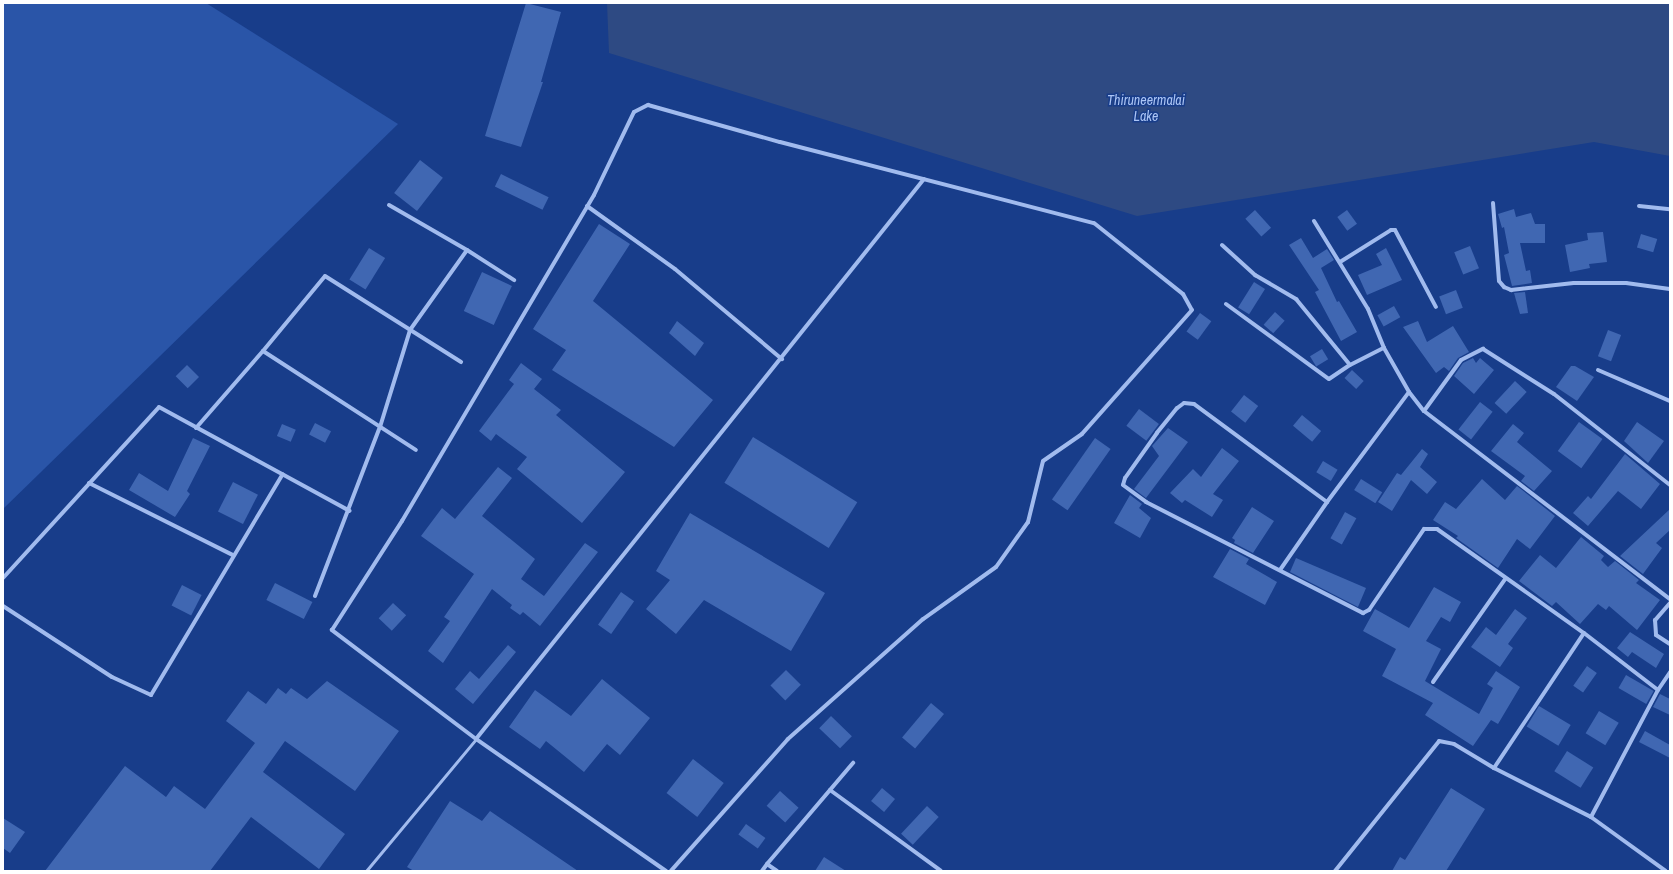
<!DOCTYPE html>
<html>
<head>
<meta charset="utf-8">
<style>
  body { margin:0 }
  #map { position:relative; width:1673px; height:874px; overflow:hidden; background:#183d8a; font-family:"Archivo Narrow",sans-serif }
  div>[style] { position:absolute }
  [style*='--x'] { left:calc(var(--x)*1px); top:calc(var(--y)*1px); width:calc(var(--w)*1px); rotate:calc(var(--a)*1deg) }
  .green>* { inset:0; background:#2a55a8 }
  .water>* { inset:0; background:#2e4a83 }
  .building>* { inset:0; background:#4067b2; transform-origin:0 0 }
  .service>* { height:3px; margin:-1.5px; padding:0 1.5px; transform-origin:1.5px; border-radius:1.5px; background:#a1bbee }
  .minor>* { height:4px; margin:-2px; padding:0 2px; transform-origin:2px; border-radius:2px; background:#a1bbee }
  span { translate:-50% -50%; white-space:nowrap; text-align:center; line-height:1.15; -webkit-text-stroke:3px #183d8a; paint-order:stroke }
  .water-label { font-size:14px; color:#acc5f5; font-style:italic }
  .frame { position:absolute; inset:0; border:4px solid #fff; pointer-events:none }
</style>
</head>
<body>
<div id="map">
  <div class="green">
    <i style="clip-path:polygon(3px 3px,206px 3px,398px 124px,3px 509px)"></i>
  </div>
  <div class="water">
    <i style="clip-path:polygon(607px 3px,1670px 3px,1670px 156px,1594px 142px,1137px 216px,609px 53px)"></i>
  </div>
  <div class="building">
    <i style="clip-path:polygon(526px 3px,561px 12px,541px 82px,543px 82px,521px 147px,485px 136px)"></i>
    <i style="left:420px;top:160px;width:29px;height:42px;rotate:38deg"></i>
    <i style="left:501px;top:174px;width:53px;height:14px;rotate:26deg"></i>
    <i style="clip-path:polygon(1514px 209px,1516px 217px,1531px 213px,1535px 224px,1545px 224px,1545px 243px,1520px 243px,1526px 271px,1530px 270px,1532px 283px,1512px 286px,1504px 255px,1509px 253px,1504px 227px,1502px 228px,1498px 214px)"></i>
    <i style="left:1255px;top:210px;width:24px;height:13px;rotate:48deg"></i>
    <i style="left:1347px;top:210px;width:17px;height:12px;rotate:54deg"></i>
    <i style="clip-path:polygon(599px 224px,630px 244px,593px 301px,713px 400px,674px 447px,552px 370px,566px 350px,533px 329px)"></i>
    <i style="clip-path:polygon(1603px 232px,1607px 262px,1589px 264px,1590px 268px,1570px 272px,1565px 245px,1588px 240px,1587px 233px)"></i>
    <i style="left:1641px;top:234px;width:17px;height:14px;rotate:17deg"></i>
    <i style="clip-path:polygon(1301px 238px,1313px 258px,1327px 249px,1334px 260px,1321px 268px,1337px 302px,1339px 301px,1357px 332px,1341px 341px,1315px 292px,1319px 290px,1289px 245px)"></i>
    <i style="left:1470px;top:246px;width:24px;height:17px;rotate:68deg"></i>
    <i style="left:369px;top:248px;width:19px;height:37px;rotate:32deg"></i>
    <i style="clip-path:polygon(1386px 248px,1402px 280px,1367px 295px,1358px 275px,1382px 265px,1376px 254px)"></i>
    <i style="left:482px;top:272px;width:33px;height:43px;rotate:25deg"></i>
    <i style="left:1254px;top:282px;width:13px;height:30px;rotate:32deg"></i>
    <i style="left:1456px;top:290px;width:19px;height:18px;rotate:69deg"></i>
    <i style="clip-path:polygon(1525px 292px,1528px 313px,1520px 314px,1514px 293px)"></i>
    <i style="left:1394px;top:306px;width:13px;height:19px;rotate:61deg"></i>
    <i style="left:1275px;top:312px;width:13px;height:17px;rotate:42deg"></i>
    <i style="left:1200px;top:313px;width:14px;height:23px;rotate:36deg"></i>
    <i style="clip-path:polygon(677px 321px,704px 343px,695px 356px,669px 333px)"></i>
    <i style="clip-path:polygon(1418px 321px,1427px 342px,1453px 326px,1469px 352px,1458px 358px,1449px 371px,1444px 367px,1436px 373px,1403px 327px)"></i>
    <i style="left:1608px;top:330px;width:14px;height:28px;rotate:21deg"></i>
    <i style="left:1322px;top:349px;width:12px;height:14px;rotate:59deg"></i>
    <i style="clip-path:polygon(1473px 358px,1476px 363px,1480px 358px,1494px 370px,1474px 394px,1454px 376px,1463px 363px)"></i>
    <i style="clip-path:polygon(521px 363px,542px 379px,534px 389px,561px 410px,556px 415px,625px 472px,582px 523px,517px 469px,527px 457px,496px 434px,491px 441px,479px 431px,514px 384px,509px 380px)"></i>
    <i style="left:187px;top:365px;width:17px;height:16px;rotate:45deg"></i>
    <i style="clip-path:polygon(1571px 366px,1575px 366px,1594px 377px,1577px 401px,1556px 387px)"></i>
    <i style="left:1352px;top:370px;width:16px;height:11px;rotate:43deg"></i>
    <i style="left:1515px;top:381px;width:16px;height:30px;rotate:43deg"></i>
    <i style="left:1244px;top:395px;width:18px;height:21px;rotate:38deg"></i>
    <i style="left:1480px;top:402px;width:16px;height:35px;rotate:38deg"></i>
    <i style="left:1139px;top:409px;width:25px;height:21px;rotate:37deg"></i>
    <i style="left:1302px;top:415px;width:25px;height:14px;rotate:40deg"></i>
    <i style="left:1579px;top:422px;width:29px;height:36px;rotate:36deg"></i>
    <i style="clip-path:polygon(1637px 422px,1664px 441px,1648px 463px,1624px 441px)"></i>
    <i style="left:315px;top:423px;width:18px;height:13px;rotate:27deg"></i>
    <i style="left:282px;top:424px;width:15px;height:13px;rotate:23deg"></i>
    <i style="clip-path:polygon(1513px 424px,1524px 433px,1517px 442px,1552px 471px,1534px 491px,1521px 481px,1525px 476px,1491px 451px)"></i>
    <i style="clip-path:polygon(1168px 428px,1188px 442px,1146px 498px,1134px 489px,1159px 456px,1152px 446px)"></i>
    <i style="left:753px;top:437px;width:123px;height:54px;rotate:32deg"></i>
    <i style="clip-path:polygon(193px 438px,210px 446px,187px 491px,190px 494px,175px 517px,129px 490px,139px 473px,168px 491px)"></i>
    <i style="left:1095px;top:438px;width:19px;height:75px;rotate:35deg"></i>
    <i style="clip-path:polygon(1222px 448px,1239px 461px,1213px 494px,1223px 500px,1212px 517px,1185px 500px,1182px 503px,1170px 493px,1193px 469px,1201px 477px)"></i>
    <i style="clip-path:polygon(1422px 449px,1428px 454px,1420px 467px,1437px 482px,1427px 494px,1411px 480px,1392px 511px,1378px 502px,1397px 473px,1401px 475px)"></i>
    <i style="clip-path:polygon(1625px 454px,1660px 484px,1641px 509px,1618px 491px,1588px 526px,1573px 513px,1588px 496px,1591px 499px)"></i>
    <i style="left:1323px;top:461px;width:17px;height:13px;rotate:31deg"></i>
    <i style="clip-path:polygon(498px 467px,512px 478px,482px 516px,535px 559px,521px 579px,544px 596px,585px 543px,598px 552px,540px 626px,523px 612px,520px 615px,510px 608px,512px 605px,492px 589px,443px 663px,428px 651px,450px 621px,444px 617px,474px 574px,421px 536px,442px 508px,455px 519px)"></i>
    <i style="left:1361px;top:479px;width:25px;height:13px;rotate:32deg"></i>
    <i style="clip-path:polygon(1482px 479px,1505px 500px,1517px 486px,1555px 516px,1530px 549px,1517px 539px,1498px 568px,1456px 538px,1458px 536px,1433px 520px,1445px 502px,1456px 509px)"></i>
    <i style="left:233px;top:482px;width:28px;height:33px;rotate:27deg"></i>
    <i style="clip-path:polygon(1130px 495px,1142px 504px,1139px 508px,1151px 518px,1140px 538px,1114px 523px)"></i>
    <i style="clip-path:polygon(1252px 507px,1274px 521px,1253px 553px,1234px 543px,1235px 540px,1232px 538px)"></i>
    <i style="clip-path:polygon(1670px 509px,1670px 530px,1656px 543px,1662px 548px,1643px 574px,1620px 556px)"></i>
    <i style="left:1345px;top:512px;width:13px;height:30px;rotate:29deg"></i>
    <i style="clip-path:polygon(690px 513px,825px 593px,791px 651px,704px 600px,676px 634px,646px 609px,670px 580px,656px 571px)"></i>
    <i style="clip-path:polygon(1581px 537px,1604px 556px,1601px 560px,1608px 567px,1615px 561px,1639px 580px,1636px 583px,1660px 600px,1637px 630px,1609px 606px,1606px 610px,1598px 604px,1580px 624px,1556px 602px,1552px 606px,1519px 581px,1540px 555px,1556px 568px)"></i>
    <i style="clip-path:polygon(1230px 549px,1249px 559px,1246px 564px,1277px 582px,1265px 605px,1213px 577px)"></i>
    <i style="clip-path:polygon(1296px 558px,1366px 588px,1358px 607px,1290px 572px)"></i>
    <i style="left:275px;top:583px;width:42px;height:19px;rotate:27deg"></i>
    <i style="left:182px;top:585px;width:22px;height:23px;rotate:27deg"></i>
    <i style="clip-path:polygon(1434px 587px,1461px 602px,1450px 622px,1441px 617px,1426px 641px,1441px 649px,1425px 681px,1479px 714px,1493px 688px,1487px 684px,1496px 671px,1520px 687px,1498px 724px,1491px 720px,1473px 746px,1425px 715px,1433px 703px,1382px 676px,1396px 649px,1363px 631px,1375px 609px,1409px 628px)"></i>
    <i style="left:621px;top:592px;width:16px;height:40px;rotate:35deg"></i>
    <i style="left:393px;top:603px;width:18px;height:21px;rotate:43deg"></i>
    <i style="clip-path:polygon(1515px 609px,1527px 618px,1508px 644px,1513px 648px,1500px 667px,1471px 647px,1486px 627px,1496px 635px)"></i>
    <i style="clip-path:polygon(1630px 632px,1664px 654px,1656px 668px,1632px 652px,1628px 657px,1617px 648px)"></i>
    <i style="clip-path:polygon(508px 645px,516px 652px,473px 704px,455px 689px,470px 671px,479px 679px)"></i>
    <i style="left:1587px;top:666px;width:12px;height:24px;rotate:35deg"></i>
    <i style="left:786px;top:670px;width:21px;height:22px;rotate:45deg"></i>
    <i style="left:1626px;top:675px;width:32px;height:15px;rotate:30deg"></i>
    <i style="clip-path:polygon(602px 679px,650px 718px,620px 755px,607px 744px,584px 772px,546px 741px,540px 749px,509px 727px,535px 690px,571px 716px)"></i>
    <i style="clip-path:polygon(327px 681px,399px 731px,355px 791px,285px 741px,263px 772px,345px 834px,319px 869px,251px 817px,210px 871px,45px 871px,125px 766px,166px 797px,174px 786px,205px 809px,255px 743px,226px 721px,248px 691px,266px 704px,278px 688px,286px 694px,291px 688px,307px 699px)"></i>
    <i style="clip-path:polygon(1660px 694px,1670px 699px,1670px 715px,1653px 707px)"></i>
    <i style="left:931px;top:703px;width:17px;height:45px;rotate:40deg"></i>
    <i style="left:1539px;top:706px;width:37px;height:24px;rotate:31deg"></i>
    <i style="left:1599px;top:711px;width:23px;height:26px;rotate:31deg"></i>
    <i style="left:831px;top:716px;width:29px;height:17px;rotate:44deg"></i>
    <i style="clip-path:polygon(1645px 731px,1670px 745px,1670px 758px,1639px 742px)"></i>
    <i style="left:1567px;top:751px;width:31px;height:24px;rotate:32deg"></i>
    <i style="left:693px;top:759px;width:39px;height:43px;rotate:38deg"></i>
    <i style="left:882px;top:788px;width:17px;height:17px;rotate:40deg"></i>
    <i style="clip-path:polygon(1451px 788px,1485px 809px,1446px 871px,1392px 871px,1400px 857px,1405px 860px)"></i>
    <i style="left:780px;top:791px;width:25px;height:20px;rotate:42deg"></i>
    <i style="clip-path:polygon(450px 801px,482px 821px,490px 811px,578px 871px,414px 871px,407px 867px)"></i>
    <i style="left:927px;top:806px;width:16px;height:38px;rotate:43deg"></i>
    <i style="clip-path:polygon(3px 818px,25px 832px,10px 853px,3px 848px)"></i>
    <i style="left:746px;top:824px;width:24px;height:13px;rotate:36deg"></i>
    <i style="clip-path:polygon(824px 857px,846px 871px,815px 871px)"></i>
  </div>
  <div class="service">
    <i style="--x:366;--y:871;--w:172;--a:-50.2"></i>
  </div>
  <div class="minor">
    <i style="--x:1493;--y:203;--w:78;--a:85.6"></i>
    <i style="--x:1499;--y:281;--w:8;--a:50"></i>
    <i style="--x:1504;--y:287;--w:8;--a:23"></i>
    <i style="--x:1511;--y:290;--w:63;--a:-6.3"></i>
    <i style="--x:1574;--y:283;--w:52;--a:0"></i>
    <i style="--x:1626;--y:283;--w:44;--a:7.8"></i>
    <i style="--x:389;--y:205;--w:90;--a:30"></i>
    <i style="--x:467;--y:250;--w:56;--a:32.6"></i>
    <i style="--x:587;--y:206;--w:108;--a:35.6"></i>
    <i style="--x:675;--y:269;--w:140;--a:40.1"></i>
    <i style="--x:1639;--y:206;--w:31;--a:6"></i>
    <i style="--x:1314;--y:221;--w:103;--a:58.5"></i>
    <i style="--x:1368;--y:309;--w:42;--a:67.7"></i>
    <i style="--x:1384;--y:348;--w:51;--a:60.4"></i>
    <i style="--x:1409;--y:392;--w:24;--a:52"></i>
    <i style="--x:1424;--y:411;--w:310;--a:37.4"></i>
    <i style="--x:1222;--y:245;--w:45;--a:42.3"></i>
    <i style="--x:1255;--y:275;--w:48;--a:30.3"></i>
    <i style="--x:1296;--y:299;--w:85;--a:50.7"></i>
    <i style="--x:1340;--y:262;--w:60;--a:-32.1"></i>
    <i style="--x:1391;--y:230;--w:4;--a:0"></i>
    <i style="--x:1395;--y:230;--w:87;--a:62"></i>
    <i style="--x:1226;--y:304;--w:127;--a:36.1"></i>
    <i style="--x:1329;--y:379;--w:25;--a:-34"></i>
    <i style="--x:1350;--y:365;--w:38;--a:-27"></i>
    <i style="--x:263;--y:351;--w:97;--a:-50.4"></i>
    <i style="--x:325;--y:276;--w:161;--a:32.3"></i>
    <i style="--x:1598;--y:370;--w:78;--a:23.3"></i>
    <i style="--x:1424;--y:411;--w:63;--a:-54"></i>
    <i style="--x:1461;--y:360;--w:25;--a:-27"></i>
    <i style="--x:1483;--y:349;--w:84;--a:32.4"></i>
    <i style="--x:1554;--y:394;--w:147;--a:38.1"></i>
    <i style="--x:196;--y:428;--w:102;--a:-49"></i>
    <i style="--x:263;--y:351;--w:182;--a:32.9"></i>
    <i style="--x:89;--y:483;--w:161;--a:26.6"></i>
    <i style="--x:1327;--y:502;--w:165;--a:-143.6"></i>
    <i style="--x:1194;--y:404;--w:10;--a:-174"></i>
    <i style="--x:1184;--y:403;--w:9;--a:144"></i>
    <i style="--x:1177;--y:408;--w:32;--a:129"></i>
    <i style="--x:1157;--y:433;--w:55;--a:125.4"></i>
    <i style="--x:1125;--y:478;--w:7;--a:106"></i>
    <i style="--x:1123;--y:485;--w:29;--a:36"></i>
    <i style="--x:1146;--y:502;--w:244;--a:27.1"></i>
    <i style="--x:1363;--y:613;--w:7;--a:-27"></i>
    <i style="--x:1369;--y:610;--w:98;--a:-55.8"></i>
    <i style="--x:1424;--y:529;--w:13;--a:0"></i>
    <i style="--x:1437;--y:529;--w:180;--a:35.3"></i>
    <i style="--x:1280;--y:570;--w:83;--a:-55.3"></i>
    <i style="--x:1327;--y:502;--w:137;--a:-53.3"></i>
    <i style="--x:3;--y:578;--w:231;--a:-47.6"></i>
    <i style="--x:159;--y:407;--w:217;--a:28.6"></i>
    <i style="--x:315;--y:596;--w:181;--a:-69"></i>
    <i style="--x:380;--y:427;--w:102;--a:-72.8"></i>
    <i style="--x:410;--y:330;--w:98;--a:-54.5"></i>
    <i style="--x:1670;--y:603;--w:23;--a:131"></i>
    <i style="--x:1655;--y:620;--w:15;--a:86"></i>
    <i style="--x:1656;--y:635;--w:17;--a:33"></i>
    <i style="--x:3;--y:606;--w:130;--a:33.1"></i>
    <i style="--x:112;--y:677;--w:43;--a:24.8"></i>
    <i style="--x:151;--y:695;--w:257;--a:-59.2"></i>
    <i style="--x:1433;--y:682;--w:126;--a:-55"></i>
    <i style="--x:476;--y:739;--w:717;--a:-51.34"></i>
    <i style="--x:1494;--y:768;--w:109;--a:26.8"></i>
    <i style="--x:1591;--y:817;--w:92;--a:35.8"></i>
    <i style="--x:830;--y:790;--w:137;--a:36.1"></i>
    <i style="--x:1591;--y:817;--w:144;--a:-62.2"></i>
    <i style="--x:666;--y:871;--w:231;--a:-145.2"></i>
    <i style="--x:476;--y:739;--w:181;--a:-142.9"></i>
    <i style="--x:332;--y:630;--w:130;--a:-57.3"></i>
    <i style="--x:402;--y:521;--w:378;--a:-59.5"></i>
    <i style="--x:594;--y:195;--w:92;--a:-64.3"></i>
    <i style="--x:634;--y:112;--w:16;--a:-27"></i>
    <i style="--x:648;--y:105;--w:137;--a:15.7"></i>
    <i style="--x:780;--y:142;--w:324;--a:14.5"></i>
    <i style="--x:1094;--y:223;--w:114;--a:38.6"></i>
    <i style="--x:1183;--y:294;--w:18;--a:61"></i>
    <i style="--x:1192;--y:310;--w:166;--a:131.6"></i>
    <i style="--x:1082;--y:434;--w:47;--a:145.3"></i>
    <i style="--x:1043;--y:461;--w:63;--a:103.8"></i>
    <i style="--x:1028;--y:522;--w:55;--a:125.4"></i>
    <i style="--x:996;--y:567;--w:90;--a:144.5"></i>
    <i style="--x:923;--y:619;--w:181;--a:138.4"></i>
    <i style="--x:788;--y:739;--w:176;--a:131.6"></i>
    <i style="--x:762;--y:871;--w:9;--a:-54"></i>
    <i style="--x:777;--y:871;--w:12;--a:-145"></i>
    <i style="--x:767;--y:864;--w:133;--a:-49.6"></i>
    <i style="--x:1335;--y:871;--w:166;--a:-51.3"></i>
    <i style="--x:1439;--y:741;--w:15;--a:11"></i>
    <i style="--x:1454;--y:744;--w:47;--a:31"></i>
    <i style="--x:1494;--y:768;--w:162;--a:-56.3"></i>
    <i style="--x:1584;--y:633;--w:93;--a:37.6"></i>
    <i style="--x:1658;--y:690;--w:22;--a:-56"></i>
  </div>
  <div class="water-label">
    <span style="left:1146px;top:108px">Thiruneermalai<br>Lake</span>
  </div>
  <div class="frame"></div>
</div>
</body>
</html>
